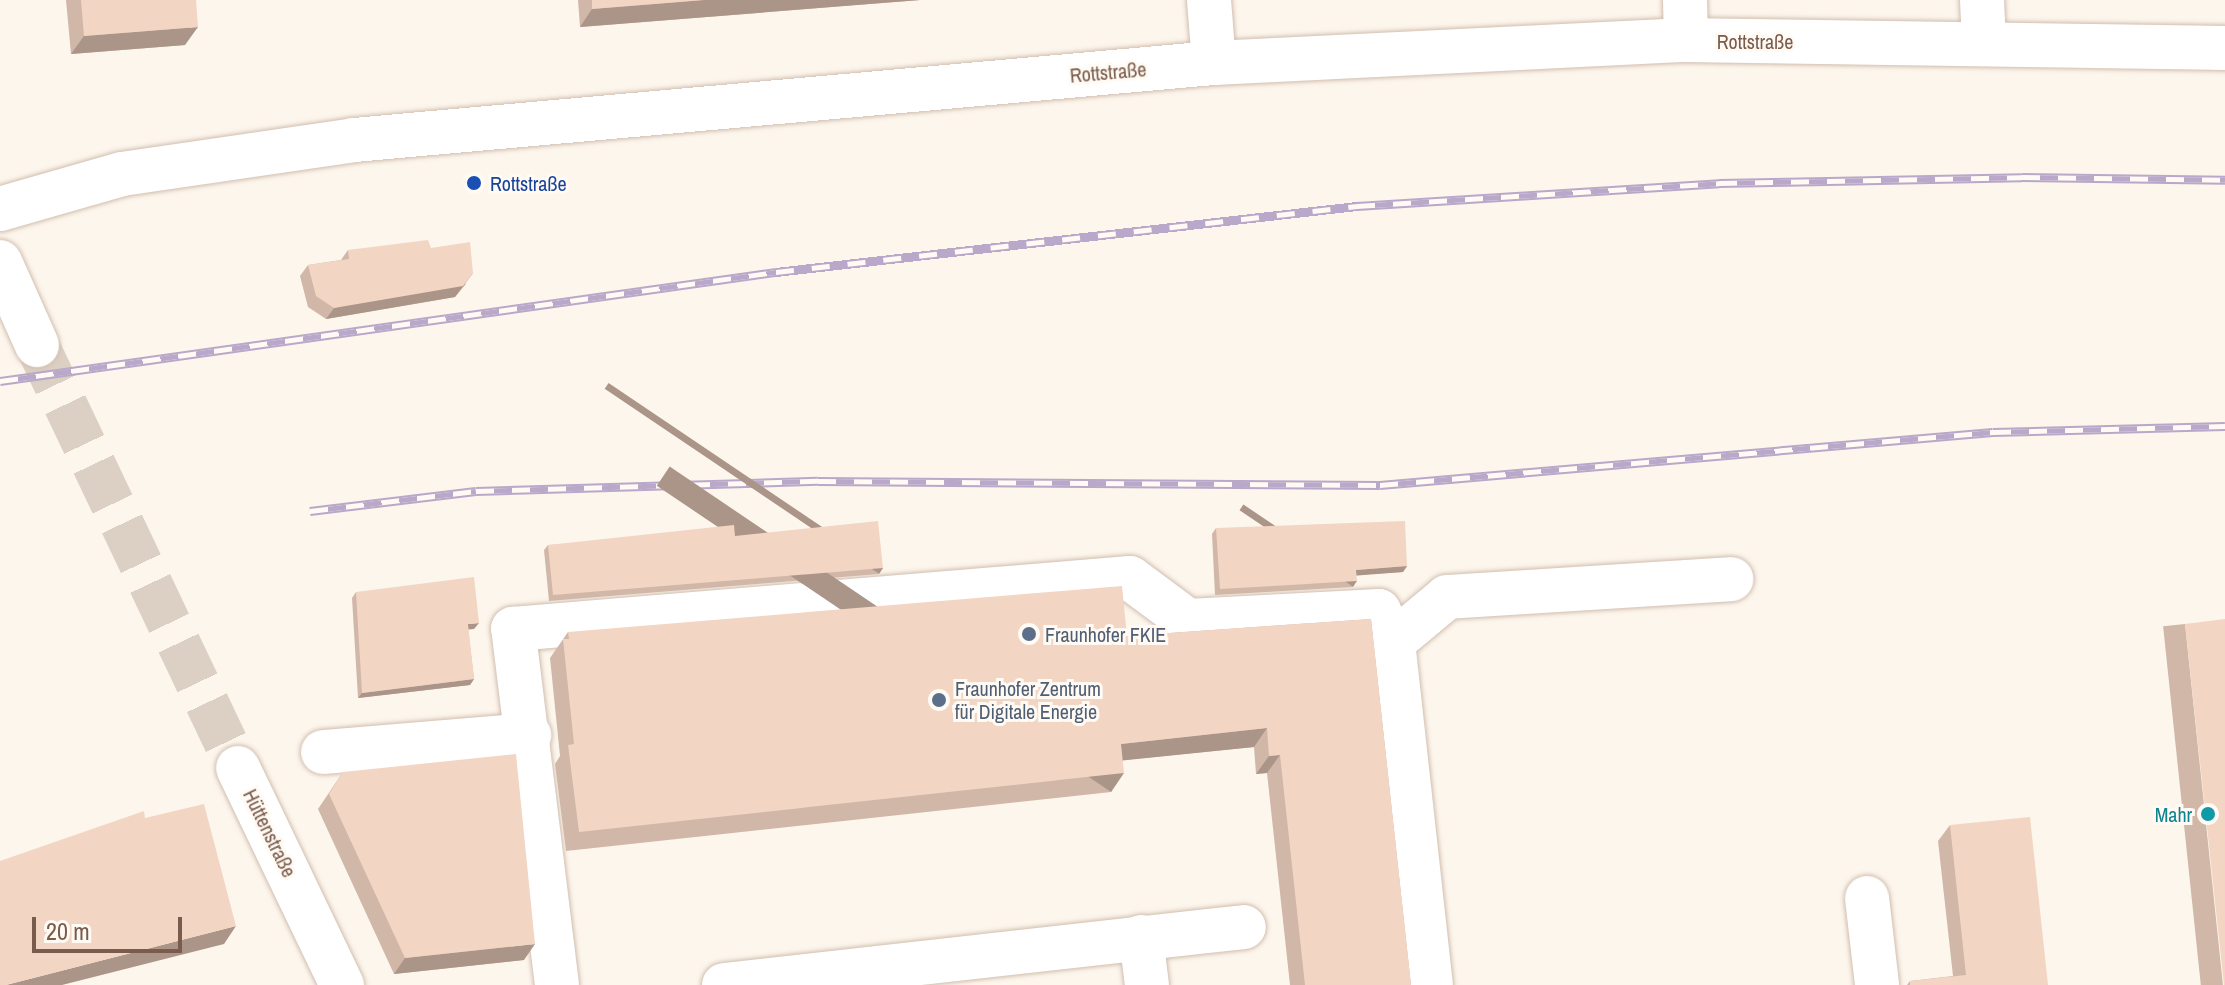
<!DOCTYPE html>
<html>
<head>
<meta charset="utf-8">
<style>
  body { margin:0 }
  #map { position:relative; width:2225px; height:985px; overflow:hidden; background:#fdf6ec; font-family:"Archivo Narrow",sans-serif }
  div>[style] { position:absolute }
  [style*='--x'] { left:calc(var(--x)*1px); top:calc(var(--y)*1px); width:calc(var(--w)*1px); rotate:calc(var(--a)*1deg) }
  .minor-tunnel>* { height:44px; margin-top:-22px; transform-origin:0; background:repeating-linear-gradient(90deg,#dcd0c4 0 44px,transparent 0 66px) }
  .roads { filter:drop-shadow(0 0 2px #d1beb0) drop-shadow(0 0 2px #d1beb0) }
  .minor>* { height:44px; margin:-22px; padding:0 22px; transform-origin:22px; border-radius:22px; background:#fff }
  .rail>* { height:9px; margin-top:-4.5px; transform-origin:0; background:repeating-linear-gradient(90deg,#fffaf3 0 18px,#b9a8c9 0 36px); box-sizing:border-box; border-block:2px solid #b9a8c9 }
  .wall>* { inset:0; background:#d1b7a8; transform-origin:0 0 }
  .shaded-wall>* { inset:0; background:#aa9588; transform-origin:0 0 }
  .building>* { inset:0; background:#f3d5c3 }
  .dots>* { width:22px; height:22px; translate:-50% -50%; box-sizing:border-box; border:4px solid #fffaf3; border-radius:50% }
  span { translate:-50% -50%; white-space:nowrap; text-align:center; line-height:1.15; -webkit-text-stroke:6px #fffaf3; paint-order:stroke }
  .street-label { font-size:20px; color:#7a5c4d }
  .transit-label { font-size:20px; color:#164399 }
  .left { translate:0 -50%; text-align:left }
  .service-label { font-size:20px; color:#4e5e75 }
  .culture-label { font-size:20px; color:#0d838f }
  .right { translate:-100% -50%; text-align:right }
  .scale { position:absolute; left:32px; top:917px; width:150px; height:36px; box-sizing:border-box; border:4px solid #7a5c4d; border-top:0; padding-left:10px; font-size:24px; line-height:28px; white-space:nowrap; color:#7a5c4d; -webkit-text-stroke:6px #fffaf3; paint-order:stroke }
</style>
</head>
<body>
<div id="map">
  <div class="minor-tunnel">
    <i style="--x:37;--y:345;--w:468;--a:64.6"></i>
  </div>
  <div class="roads">
    <div class="minor">
      <i style="--x:1209;--y:0;--w:63;--a:85.5"></i>
      <i style="--x:1685;--y:0;--w:40;--a:88.6"></i>
      <i style="--x:1982;--y:0;--w:42;--a:87.3"></i>
      <i style="--x:0;--y:209;--w:127;--a:-16"></i>
      <i style="--x:122;--y:174;--w:234;--a:-8.3"></i>
      <i style="--x:354;--y:140;--w:863;--a:-5.12"></i>
      <i style="--x:1214;--y:63;--w:473;--a:-2.8"></i>
      <i style="--x:1686;--y:40;--w:539;--a:0.85"></i>
      <i style="--x:0;--y:262;--w:91;--a:66"></i>
      <i style="--x:1393;--y:642;--w:70;--a:-39.8"></i>
      <i style="--x:1447;--y:597;--w:285;--a:-3.6"></i>
      <i style="--x:323;--y:752;--w:207;--a:-4.7"></i>
      <i style="--x:238;--y:768;--w:241;--a:64.4"></i>
      <i style="--x:1867;--y:898;--w:88;--a:83.4"></i>
      <i style="--x:1141;--y:937;--w:48;--a:82.9"></i>
      <i style="--x:557;--y:985;--w:359;--a:-97"></i>
      <i style="--x:513;--y:629;--w:619;--a:-4.73"></i>
      <i style="--x:1130;--y:578;--w:72;--a:36.6"></i>
      <i style="--x:1188;--y:621;--w:191;--a:-3"></i>
      <i style="--x:1379;--y:611;--w:34;--a:66"></i>
      <i style="--x:1393;--y:642;--w:345;--a:83.7"></i>
      <i style="--x:724;--y:985;--w:523;--a:-6.36"></i>
    </div>
  </div>
  <div class="rail">
    <i style="--x:0;--y:381;--w:784;--a:-8"></i>
    <i style="--x:776;--y:272;--w:585;--a:-6.48"></i>
    <i style="--x:1357;--y:206;--w:363;--a:-3.6"></i>
    <i style="--x:1719;--y:183;--w:303;--a:-1.1"></i>
    <i style="--x:2022;--y:177;--w:203;--a:0.8"></i>
    <i style="--x:310;--y:511;--w:167;--a:-6.9"></i>
    <i style="--x:476;--y:491;--w:342;--a:-1.7"></i>
    <i style="--x:818;--y:481;--w:562;--a:0.41"></i>
    <i style="--x:1380;--y:485;--w:615;--a:-4.94"></i>
    <i style="--x:1993;--y:432;--w:232;--a:-1.5"></i>
  </div>
  <div class="wall">
    <i style="clip-path:polygon(66px 0,196px 0,185px 45px,71px 54px)"></i>
    <i style="clip-path:polygon(578px 0,920px 0,580px 27px)"></i>
    <i style="clip-path:polygon(431px 248px,466px 284px,455px 297px,326px 319px,308px 307px,300px 276px,308px 265px,341px 260px,348px 250px)"></i>
    <i style="clip-path:polygon(1216px 528px,1407px 566px,1403px 572px,1356px 575px,1353px 587px,1215px 595px,1212px 534px)"></i>
    <i style="clip-path:polygon(735px 536px,883px 568px,879px 574px,549px 601px,544px 550px,548px 545px)"></i>
    <i style="clip-path:polygon(356px 592px,474px 629px,468px 629px,474px 679px,470px 685px,358px 698px,352px 598px)"></i>
    <i style="clip-path:polygon(1371px 619px,1411px 985px,1290px 985px,1267px 773px,1256px 774px,1254px 747px,1123px 760px,1111px 792px,566px 851px,555px 764px,560px 756px,550px 658px,568px 632px,1127px 636px)"></i>
    <i style="left:2185px;top:624px;width:363px;height:22px;rotate:84deg"></i>
    <i style="clip-path:polygon(343px 772px,524px 960px,394px 974px,318px 809px)"></i>
    <i style="clip-path:polygon(1950px 825px,2048px 985px,1907px 985px,1910px 981px,1953px 976px,1938px 841px)"></i>
  </div>
  <div class="shaded-wall">
    <i style="clip-path:polygon(704px 0,920px 0,580px 27px,592px 9px)"></i>
    <i style="clip-path:polygon(198px 27px,185px 45px,71px 54px,84px 36px)"></i>
    <i style="clip-path:polygon(473px 273px,455px 297px,326px 319px,334px 308px)"></i>
    <i style="clip-path:polygon(1407px 566px,1403px 572px,1351px 576px,1356px 570px)"></i>
    <i style="left:883px;top:568px;width:7px;height:331px;rotate:124deg"></i>
    <i style="left:1357px;top:581px;width:7px;height:137px;rotate:124deg"></i>
    <i style="clip-path:polygon(479px 623px,474px 629px,463px 630px,468px 624px)"></i>
    <i style="clip-path:polygon(474px 679px,470px 685px,358px 698px,362px 693px)"></i>
    <i style="clip-path:polygon(1267px 728px,1254px 747px,1108px 762px,1121px 744px)"></i>
    <i style="clip-path:polygon(1280px 755px,1267px 773px,1256px 774px,1269px 756px)"></i>
    <i style="left:1124px;top:773px;width:23px;height:548px;rotate:124deg"></i>
    <i style="clip-path:polygon(236px 926px,224px 944px,62px 985px,6px 985px)"></i>
    <i style="clip-path:polygon(535px 944px,524px 960px,394px 974px,405px 958px)"></i>
  </div>
  <div class="building">
    <i style="clip-path:polygon(81px 0,196px 0,198px 27px,84px 36px)"></i>
    <i style="clip-path:polygon(592px 0,704px 0,592px 9px)"></i>
    <i style="clip-path:polygon(428px 240px,431px 248px,470px 242px,473px 273px,463px 286px,334px 308px,316px 296px,308px 265px,349px 259px,348px 250px)"></i>
    <i style="clip-path:polygon(878px 521px,883px 568px,553px 595px,548px 545px,734px 525px,735px 536px)"></i>
    <i style="clip-path:polygon(1405px 521px,1407px 566px,1356px 570px,1357px 581px,1220px 589px,1216px 528px)"></i>
    <i style="clip-path:polygon(474px 577px,479px 623px,468px 624px,474px 679px,362px 693px,356px 592px)"></i>
    <i style="clip-path:polygon(1122px 586px,1127px 636px,1371px 619px,1411px 985px,1305px 985px,1280px 755px,1269px 756px,1267px 728px,1121px 744px,1124px 773px,579px 832px,568px 745px,574px 744px,563px 639px,569px 639px,568px 632px)"></i>
    <i style="clip-path:polygon(2225px 619px,2225px 985px,2224px 985px,2185px 624px)"></i>
    <i style="clip-path:polygon(516px 754px,535px 944px,405px 958px,329px 794px,343px 772px)"></i>
    <i style="clip-path:polygon(204px 804px,236px 926px,6px 985px,0 985px,0 861px,144px 811px,145px 818px)"></i>
    <i style="clip-path:polygon(2030px 817px,2048px 985px,1910px 985px,1910px 981px,1966px 975px,1950px 825px)"></i>
  </div>
  <div class="dots">
    <i style="left:474px;top:183px;background:#1a4fb4"></i>
    <i style="left:1029px;top:634px;background:#5c6f8a"></i>
    <i style="left:939px;top:700px;background:#5c6f8a"></i>
    <i style="left:2208px;top:814px;background:#0f9aa8"></i>
  </div>
  <div class="street-label">
    <span style="left:1755px;top:41px">Rottstraße</span>
    <span style="left:1108px;top:72px;rotate:-5deg">Rottstraße</span>
    <span style="left:270px;top:833px;rotate:64deg">Hüttenstraße</span>
  </div>
  <div class="transit-label">
    <span class="left" style="left:490px;top:183px">Rottstraße</span>
  </div>
  <div class="service-label">
    <span class="left" style="left:1045px;top:634px">Fraunhofer FKIE</span>
    <span class="left" style="left:955px;top:700px">Fraunhofer Zentrum<br>für Digitale Energie</span>
  </div>
  <div class="culture-label">
    <span class="right" style="left:2192px;top:814px">Mahr</span>
  </div>
  <div class="scale">20 m</div>
</div>
</body>
</html>
